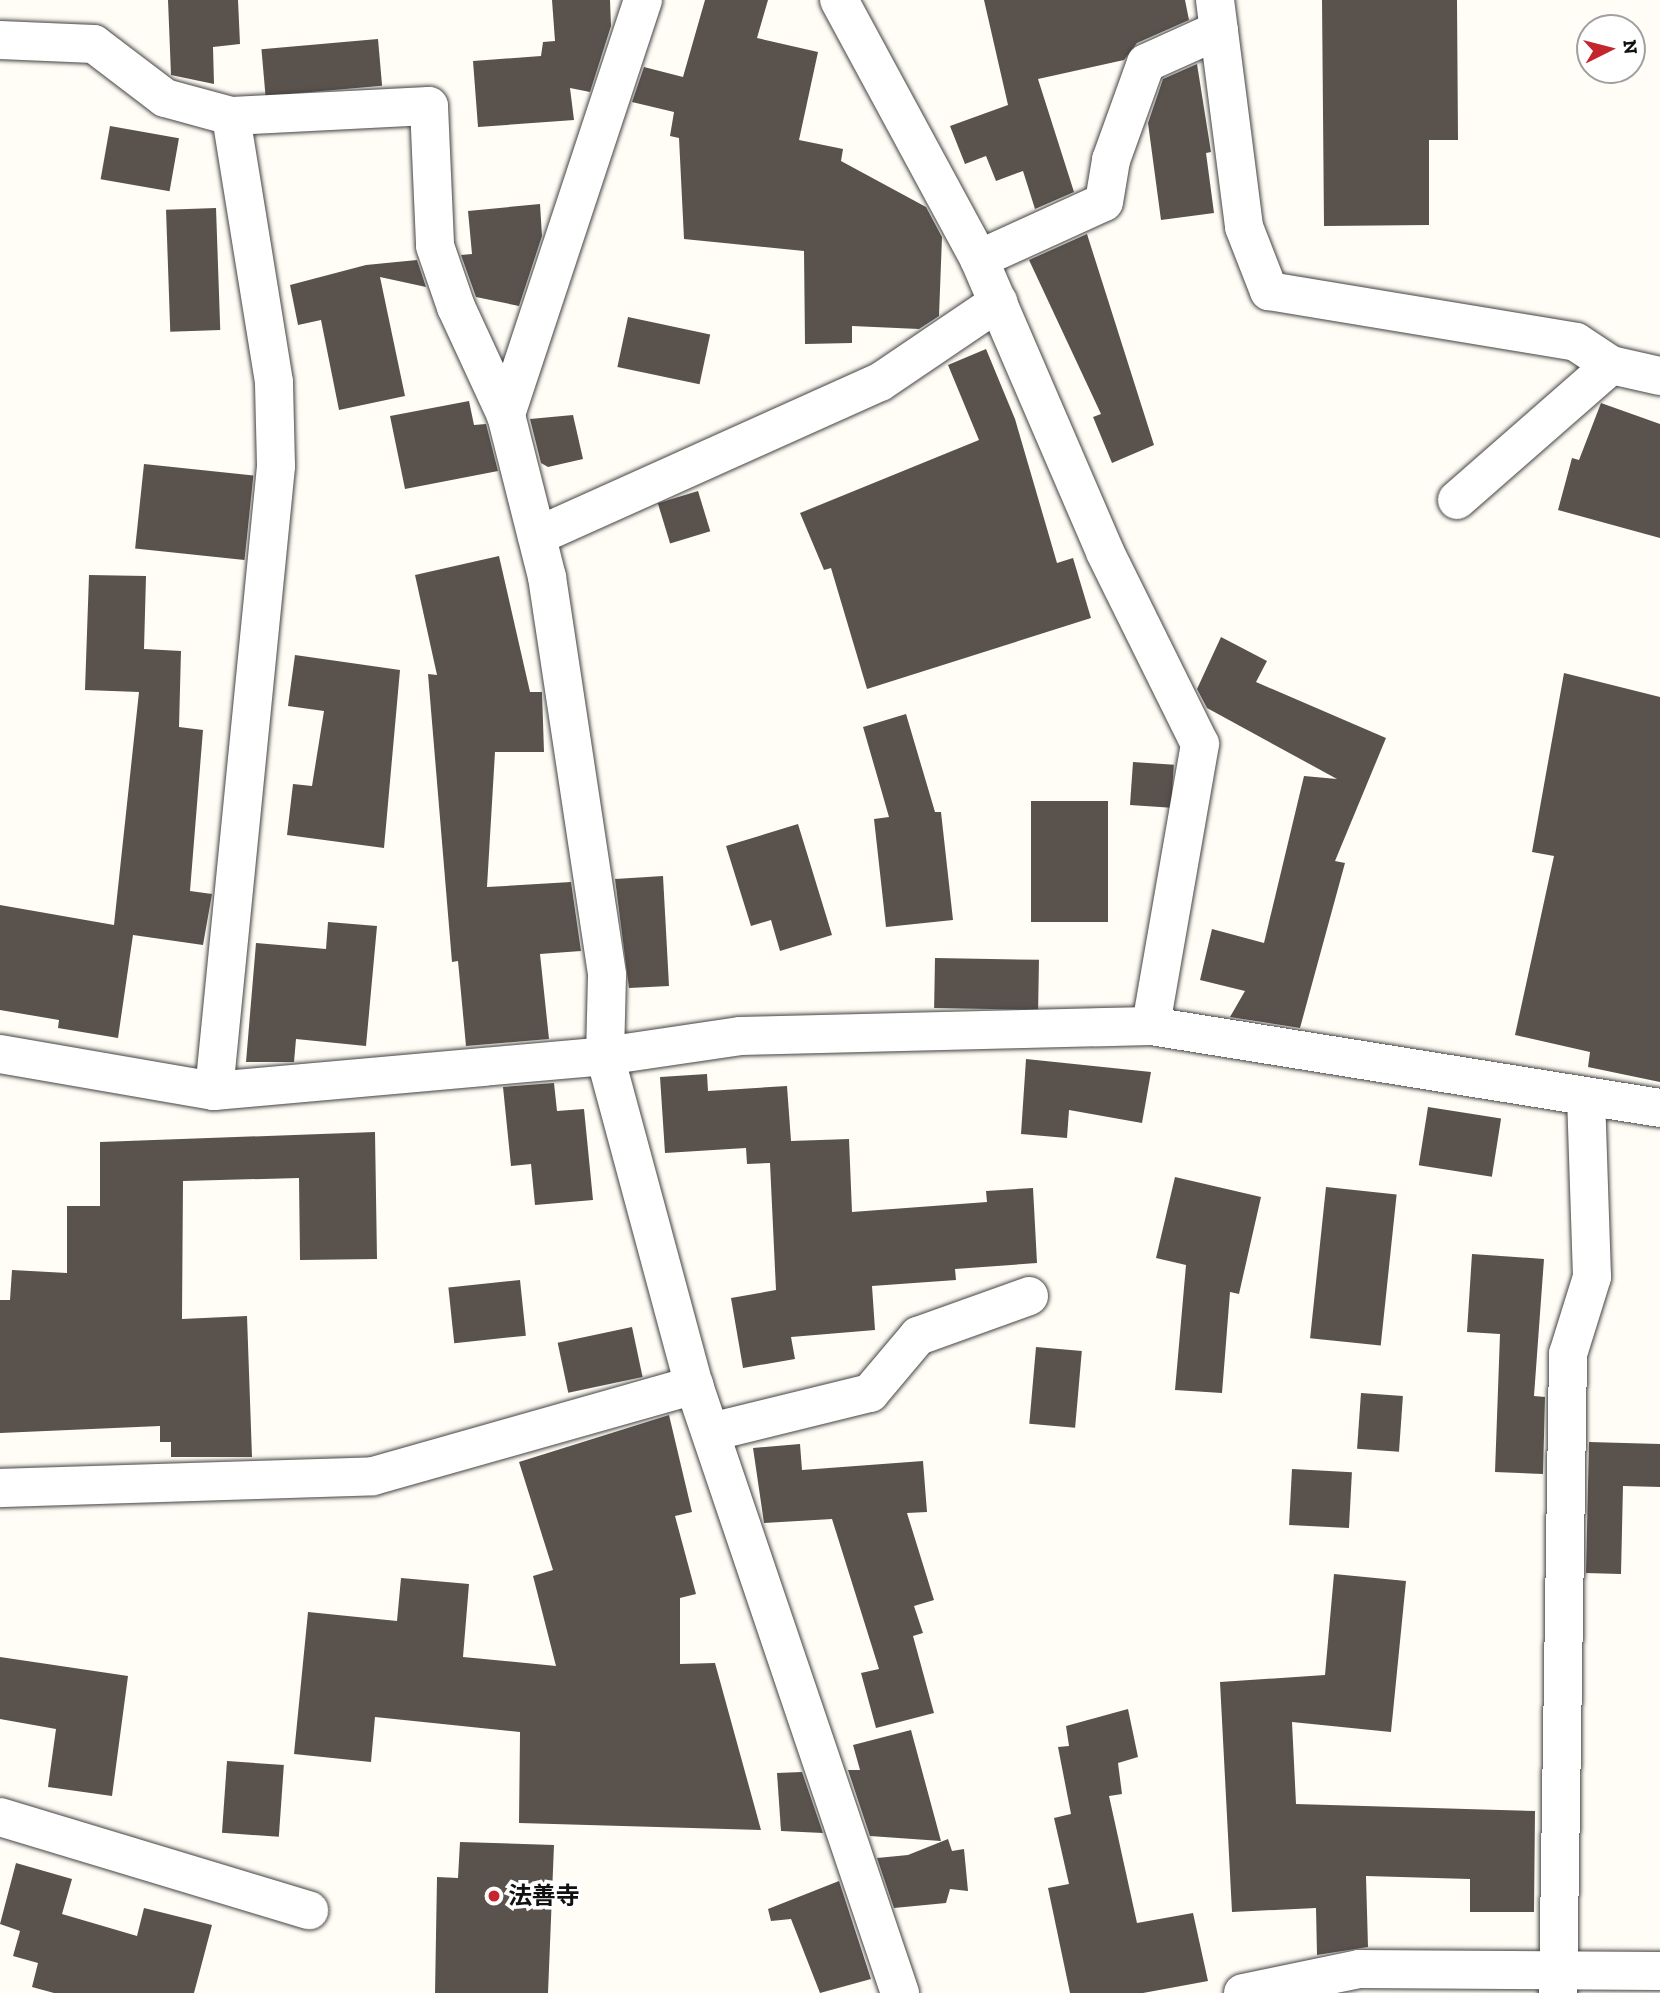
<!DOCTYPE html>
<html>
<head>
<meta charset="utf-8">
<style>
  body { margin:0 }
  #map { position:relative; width:1660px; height:1993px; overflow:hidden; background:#fffdf5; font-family:"Zilla Slab","Noto Sans JP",serif }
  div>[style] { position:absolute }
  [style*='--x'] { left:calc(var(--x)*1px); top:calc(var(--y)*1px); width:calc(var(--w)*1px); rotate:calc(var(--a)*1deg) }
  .building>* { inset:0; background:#5a524d; transform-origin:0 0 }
  .roads { filter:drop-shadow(0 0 2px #444) drop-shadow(0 0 2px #444) }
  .street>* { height:38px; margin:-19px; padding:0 19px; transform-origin:19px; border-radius:19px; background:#fff }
  .dots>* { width:19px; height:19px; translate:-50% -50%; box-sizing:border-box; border:4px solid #fff; border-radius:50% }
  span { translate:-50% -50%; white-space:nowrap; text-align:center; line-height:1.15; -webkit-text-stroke:7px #fff; paint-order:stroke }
  .poi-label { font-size:24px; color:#111; font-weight:700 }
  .left { translate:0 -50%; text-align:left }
  .north { position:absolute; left:1576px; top:14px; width:70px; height:70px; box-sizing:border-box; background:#fff; border:2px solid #a0a0a0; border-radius:50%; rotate:84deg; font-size:19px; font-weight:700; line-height:28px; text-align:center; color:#111 }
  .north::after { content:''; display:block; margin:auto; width:24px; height:32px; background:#c4262e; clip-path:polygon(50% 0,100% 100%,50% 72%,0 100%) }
</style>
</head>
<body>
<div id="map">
  <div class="building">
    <i style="clip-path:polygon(168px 0,238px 0,240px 44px,213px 47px,214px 84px,171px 75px)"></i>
    <i style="clip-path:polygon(552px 0,610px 0,611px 26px,590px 92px,570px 88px,574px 120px,478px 127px,473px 61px,541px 56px,543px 42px,555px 41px)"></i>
    <i style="clip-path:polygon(705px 0,768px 0,757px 38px,818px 52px,799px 140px,843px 149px,841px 161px,926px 207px,942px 237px,939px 316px,919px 329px,852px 326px,852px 343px,805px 344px,804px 251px,684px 239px,679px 138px,670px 136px,674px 112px,632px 102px,644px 67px,683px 77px)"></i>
    <i style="clip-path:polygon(984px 0,1185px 0,1189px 20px,1137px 43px,1124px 60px,1038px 79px,1074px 192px,1035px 209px,1023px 171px,996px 181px,986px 156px,965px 164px,950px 126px,1008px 105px)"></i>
    <i style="clip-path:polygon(1322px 0,1457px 0,1458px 140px,1429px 140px,1429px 225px,1324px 226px)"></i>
    <i style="left:378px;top:39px;width:47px;height:117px;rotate:85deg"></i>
    <i style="clip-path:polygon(1197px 64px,1211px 152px,1206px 153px,1214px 213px,1161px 220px,1148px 123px,1163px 79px)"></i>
    <i style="left:110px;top:126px;width:70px;height:54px;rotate:10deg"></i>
    <i style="clip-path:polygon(540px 204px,542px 236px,519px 306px,476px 297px,461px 255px,472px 254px,468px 211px)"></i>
    <i style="left:216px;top:208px;width:122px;height:50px;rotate:88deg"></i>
    <i style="clip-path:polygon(1087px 234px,1154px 445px,1112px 463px,1093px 417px,1101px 414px,1029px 260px)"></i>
    <i style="clip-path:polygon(417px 260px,426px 287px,380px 277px,405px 396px,339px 410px,321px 320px,298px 325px,290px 285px,366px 265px)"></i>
    <i style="left:628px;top:317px;width:84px;height:51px;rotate:12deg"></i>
    <i style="clip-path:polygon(986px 349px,1015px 419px,1057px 563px,1073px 558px,1091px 618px,867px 689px,831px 568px,824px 570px,800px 513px,979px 440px,948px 365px)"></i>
    <i style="clip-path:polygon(469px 401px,474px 425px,486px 424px,498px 471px,405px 489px,390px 416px)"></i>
    <i style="clip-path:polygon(1601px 403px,1660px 424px,1660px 538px,1558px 510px,1572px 458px,1579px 460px)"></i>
    <i style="clip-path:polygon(573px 415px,583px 459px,548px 467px,541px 463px,530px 419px)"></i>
    <i style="left:144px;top:464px;width:110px;height:85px;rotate:6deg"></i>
    <i style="left:698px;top:491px;width:42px;height:42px;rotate:73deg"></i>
    <i style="clip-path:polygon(499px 556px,530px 692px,542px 692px,544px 752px,495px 752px,487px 887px,571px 882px,581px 951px,540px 954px,549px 1039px,466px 1046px,458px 961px,452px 962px,428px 674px,437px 675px,415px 575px)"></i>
    <i style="clip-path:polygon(89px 575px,146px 576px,144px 649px,181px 651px,179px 727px,203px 730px,190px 891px,212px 894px,203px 945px,133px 935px,118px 1038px,58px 1028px,59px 1020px,0 1010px,0 905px,114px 925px,139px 692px,85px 690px)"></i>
    <i style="clip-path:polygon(1221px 637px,1267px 661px,1256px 682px,1386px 738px,1335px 861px,1345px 863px,1300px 1028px,1230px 1017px,1245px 991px,1200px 980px,1212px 929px,1264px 943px,1304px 776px,1337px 779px,1207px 708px,1197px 689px)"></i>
    <i style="clip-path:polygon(295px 655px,400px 670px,384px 848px,287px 835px,293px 784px,312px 786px,324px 711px,288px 706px)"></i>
    <i style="clip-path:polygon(1564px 673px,1660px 697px,1660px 1082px,1588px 1067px,1590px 1052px,1515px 1035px,1554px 856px,1532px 852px)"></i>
    <i style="clip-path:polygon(906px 714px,935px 812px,941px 812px,953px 920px,886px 927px,874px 819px,889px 817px,863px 727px)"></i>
    <i style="left:1133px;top:762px;width:41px;height:43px;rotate:4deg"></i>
    <i style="left:1031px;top:801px;width:77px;height:121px"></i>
    <i style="clip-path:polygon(798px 824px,832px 935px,780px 951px,771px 920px,751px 926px,726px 846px)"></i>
    <i style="clip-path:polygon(663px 876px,669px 986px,629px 988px,615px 879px)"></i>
    <i style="clip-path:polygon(328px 922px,377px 926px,366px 1046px,296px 1039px,294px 1062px,246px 1062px,256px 943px,326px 949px)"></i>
    <i style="left:935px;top:958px;width:104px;height:50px;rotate:1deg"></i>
    <i style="clip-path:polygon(1026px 1059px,1151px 1072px,1142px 1123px,1069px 1110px,1067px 1138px,1021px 1134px)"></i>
    <i style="clip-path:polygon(707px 1074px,708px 1091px,787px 1086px,791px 1141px,849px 1139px,852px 1212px,987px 1202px,986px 1191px,1033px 1188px,1037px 1263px,955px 1269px,956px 1280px,872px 1286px,875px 1330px,791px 1337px,795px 1359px,743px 1368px,731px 1298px,776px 1290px,770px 1163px,747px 1164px,746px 1148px,665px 1153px,660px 1077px)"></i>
    <i style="clip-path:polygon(554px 1083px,557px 1111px,584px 1109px,593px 1200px,535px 1205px,531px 1164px,511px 1166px,503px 1087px)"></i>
    <i style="left:1428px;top:1107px;width:74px;height:59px;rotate:9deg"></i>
    <i style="clip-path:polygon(375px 1132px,377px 1259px,300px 1260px,299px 1178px,183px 1181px,182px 1319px,247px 1316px,252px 1457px,171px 1457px,171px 1442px,160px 1442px,160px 1426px,0 1433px,0 1300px,10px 1300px,12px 1270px,67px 1273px,67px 1206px,100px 1206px,100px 1142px)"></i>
    <i style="clip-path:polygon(1175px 1177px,1261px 1197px,1239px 1294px,1230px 1292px,1222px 1393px,1175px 1390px,1186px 1265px,1156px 1258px)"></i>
    <i style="left:1326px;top:1187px;width:71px;height:152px;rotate:6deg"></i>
    <i style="clip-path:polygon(1472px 1254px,1544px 1259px,1534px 1396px,1545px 1397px,1543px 1474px,1495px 1472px,1500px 1334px,1467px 1332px)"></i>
    <i style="left:520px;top:1280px;width:56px;height:72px;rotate:84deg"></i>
    <i style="left:632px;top:1327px;width:51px;height:76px;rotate:78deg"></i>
    <i style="left:1036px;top:1347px;width:46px;height:77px;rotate:5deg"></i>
    <i style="left:1361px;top:1393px;width:42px;height:56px;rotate:4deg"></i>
    <i style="clip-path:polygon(669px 1415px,692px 1512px,675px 1516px,696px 1594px,680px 1598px,680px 1664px,715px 1663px,761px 1830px,519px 1823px,520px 1732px,375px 1717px,371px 1762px,294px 1754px,308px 1612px,397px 1621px,401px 1578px,469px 1584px,463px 1657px,556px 1666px,533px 1576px,553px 1570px,519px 1462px)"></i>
    <i style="clip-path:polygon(1589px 1442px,1660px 1444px,1660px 1487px,1623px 1486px,1621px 1574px,1586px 1573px)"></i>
    <i style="clip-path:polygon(800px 1444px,802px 1470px,923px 1461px,927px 1512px,907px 1513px,934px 1600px,914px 1606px,923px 1633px,913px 1636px,934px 1713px,876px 1728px,861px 1673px,879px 1669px,832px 1519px,764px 1523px,753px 1448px)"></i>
    <i style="left:1292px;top:1469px;width:60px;height:56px;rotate:3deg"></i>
    <i style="clip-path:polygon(1334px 1574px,1406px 1581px,1391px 1732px,1292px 1722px,1296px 1804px,1535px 1811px,1534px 1912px,1470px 1912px,1470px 1879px,1366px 1876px,1368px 1947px,1317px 1955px,1316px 1908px,1232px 1912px,1220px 1682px,1325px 1675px)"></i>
    <i style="clip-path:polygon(0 1657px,128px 1676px,112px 1796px,48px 1787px,56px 1729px,0 1719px)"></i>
    <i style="clip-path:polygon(1128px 1709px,1138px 1757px,1118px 1763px,1122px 1794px,1109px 1796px,1137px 1923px,1193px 1913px,1208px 1981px,1143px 1993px,1070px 1993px,1048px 1888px,1069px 1884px,1054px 1818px,1071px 1814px,1058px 1747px,1069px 1746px,1066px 1726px)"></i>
    <i style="clip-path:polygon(911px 1730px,941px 1841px,870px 1836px,848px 1770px,860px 1770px,853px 1745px)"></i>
    <i style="left:227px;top:1761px;width:57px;height:72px;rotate:4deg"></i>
    <i style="clip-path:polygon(802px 1772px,823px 1833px,781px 1831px,777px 1773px)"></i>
    <i style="clip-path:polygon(948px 1839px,952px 1851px,964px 1849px,968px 1891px,950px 1889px,946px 1903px,894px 1908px,877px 1858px,908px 1855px)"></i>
    <i style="clip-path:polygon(460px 1842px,554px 1845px,548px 1993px,435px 1993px,437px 1877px,458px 1878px)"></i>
    <i style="clip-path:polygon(16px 1863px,72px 1879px,62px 1914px,137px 1936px,144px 1908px,212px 1925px,194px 1993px,54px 1993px,32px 1987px,38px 1963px,13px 1956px,20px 1931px,0 1924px)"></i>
    <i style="clip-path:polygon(839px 1881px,871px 1979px,820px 1993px,791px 1919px,771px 1921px,768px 1909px)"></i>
  </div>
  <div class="roads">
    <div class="street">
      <i style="--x:643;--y:0;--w:437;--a:108.3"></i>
      <i style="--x:506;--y:415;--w:167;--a:75.8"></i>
      <i style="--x:547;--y:577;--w:402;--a:81.4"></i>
      <i style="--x:607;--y:975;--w:81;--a:91.4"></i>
      <i style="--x:605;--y:1056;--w:341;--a:74.9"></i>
      <i style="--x:694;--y:1385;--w:642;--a:71.28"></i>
      <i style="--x:839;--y:0;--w:294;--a:61.6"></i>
      <i style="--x:979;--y:259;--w:319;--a:66.7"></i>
      <i style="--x:1105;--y:552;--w:214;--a:63.7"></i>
      <i style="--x:1200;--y:744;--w:286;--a:99.9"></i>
      <i style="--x:1215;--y:0;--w:229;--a:82.7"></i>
      <i style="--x:1244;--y:227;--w:69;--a:68.7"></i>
      <i style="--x:1269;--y:291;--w:311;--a:9.4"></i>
      <i style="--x:1576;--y:342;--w:42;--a:33.3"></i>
      <i style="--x:1611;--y:365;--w:50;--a:12.7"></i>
      <i style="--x:0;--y:40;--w:94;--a:2.4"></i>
      <i style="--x:94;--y:44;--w:89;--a:37.3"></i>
      <i style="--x:165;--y:98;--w:68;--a:15.3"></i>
      <i style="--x:231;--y:116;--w:198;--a:-2.9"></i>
      <i style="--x:429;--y:106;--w:140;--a:87.5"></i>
      <i style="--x:435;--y:246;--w:65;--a:71"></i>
      <i style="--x:456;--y:307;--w:119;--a:65.2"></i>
      <i style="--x:979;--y:259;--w:137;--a:-24.5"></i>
      <i style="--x:1104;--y:202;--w:43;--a:-80.5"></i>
      <i style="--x:1111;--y:160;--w:103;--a:-70.2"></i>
      <i style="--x:1146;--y:63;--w:80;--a:-24.3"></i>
      <i style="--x:1457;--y:500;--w:205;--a:-41.2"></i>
      <i style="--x:537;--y:536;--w:376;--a:-24.2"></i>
      <i style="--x:880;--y:382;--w:143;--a:-34.1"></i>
      <i style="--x:0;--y:1054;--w:217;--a:9.8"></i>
      <i style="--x:214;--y:1091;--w:393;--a:-5.1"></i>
      <i style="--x:605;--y:1056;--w:136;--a:-8.4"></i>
      <i style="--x:740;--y:1036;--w:411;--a:-1.4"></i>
      <i style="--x:1151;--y:1026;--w:516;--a:9.15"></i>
      <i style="--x:214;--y:1091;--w:628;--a:-84.33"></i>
      <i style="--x:276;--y:466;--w:84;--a:-91.4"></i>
      <i style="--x:274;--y:382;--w:269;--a:-99.2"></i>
      <i style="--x:711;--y:1432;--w:164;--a:-13.8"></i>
      <i style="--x:870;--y:1393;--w:75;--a:-49.9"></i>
      <i style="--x:918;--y:1336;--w:118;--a:-19.8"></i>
      <i style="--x:0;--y:1488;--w:373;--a:-1.8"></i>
      <i style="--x:373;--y:1476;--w:334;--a:-15.8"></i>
      <i style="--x:0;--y:1817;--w:323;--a:16.8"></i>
      <i style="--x:1243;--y:1993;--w:118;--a:-11.7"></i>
      <i style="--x:1359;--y:1969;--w:301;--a:0.4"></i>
      <i style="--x:1558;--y:1993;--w:639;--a:-89.1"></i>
      <i style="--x:1568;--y:1354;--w:81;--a:-72.7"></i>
      <i style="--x:1592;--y:1277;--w:180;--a:-91.9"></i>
    </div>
  </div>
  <div class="dots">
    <i style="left:494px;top:1896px;background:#c4262e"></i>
  </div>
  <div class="poi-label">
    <span class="left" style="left:508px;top:1896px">法善寺</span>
  </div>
  <div class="north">N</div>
</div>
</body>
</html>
